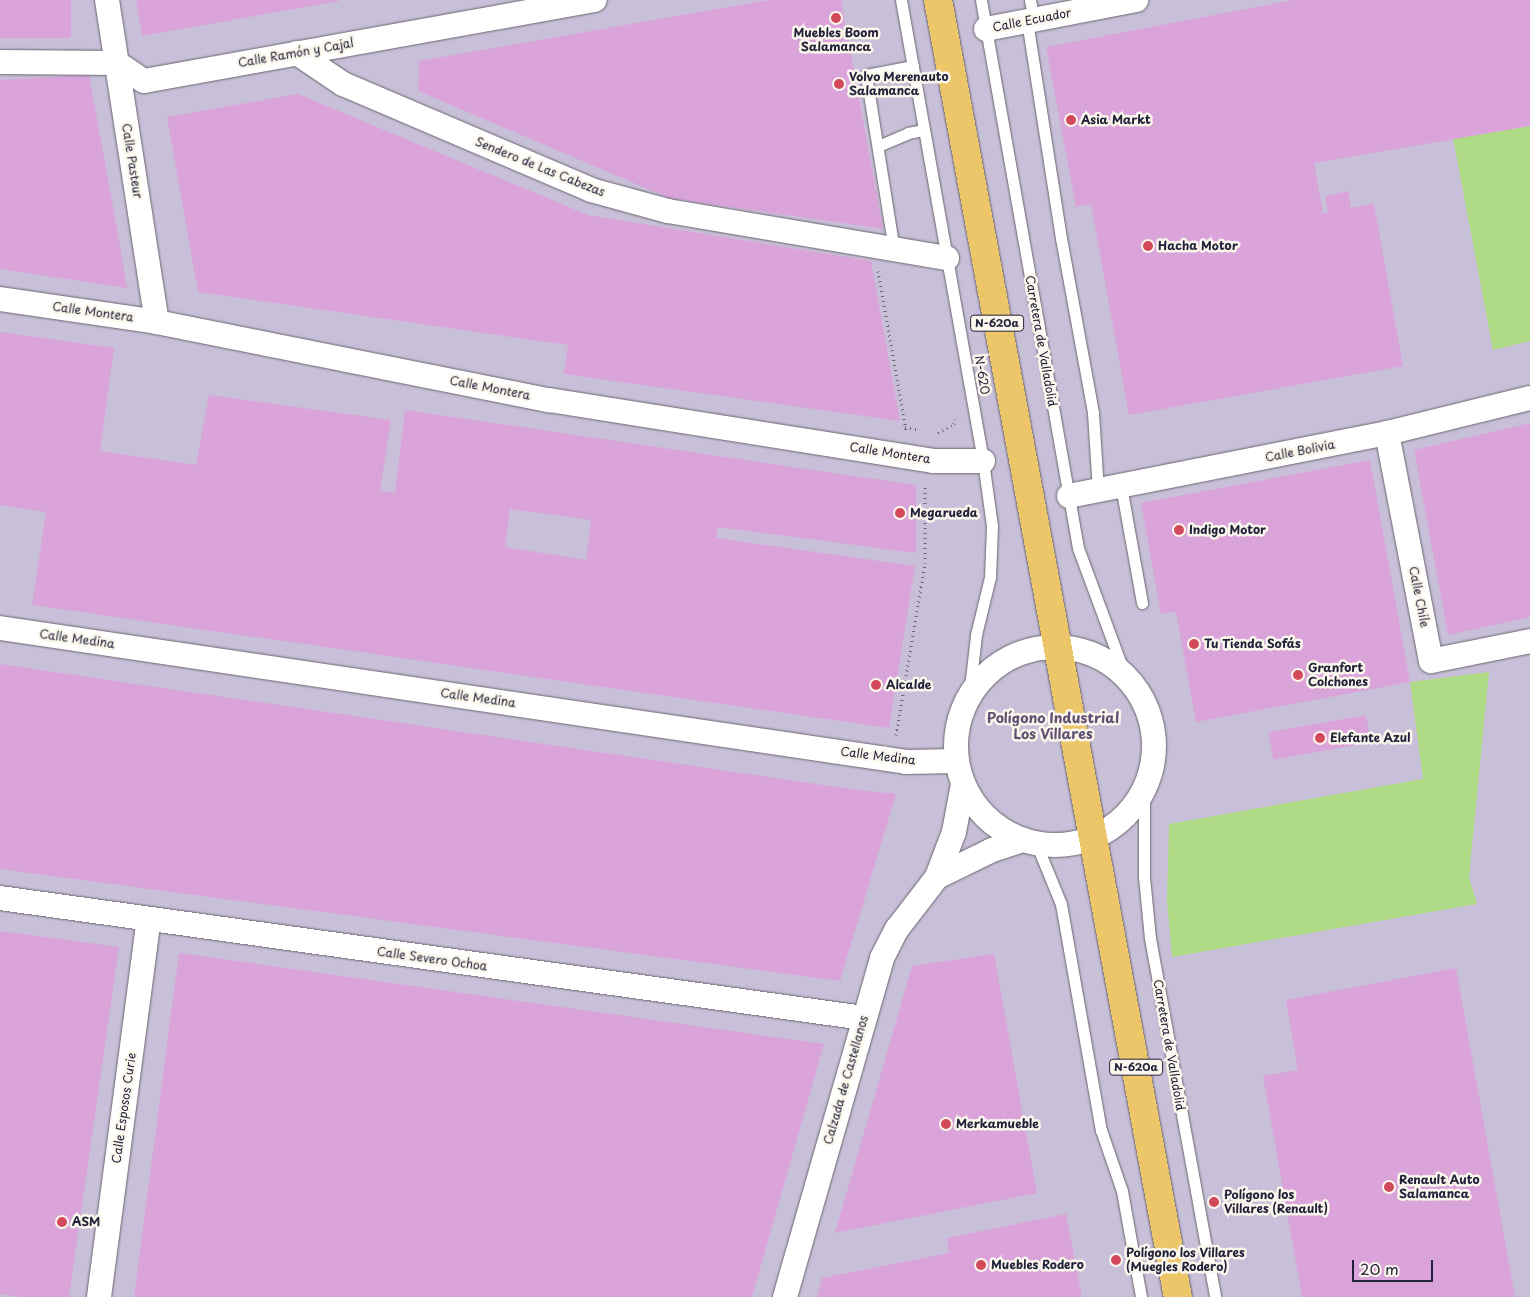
<!DOCTYPE html>
<html>
<head>
<meta charset="utf-8">
<style>
  body { margin:0 }
  #map { position:relative; width:1530px; height:1297px; overflow:hidden; background:#eee6c9; font-family:"Playpen Sans",sans-serif }
  div>[style] { position:absolute }
  [style*='--x'] { left:calc(var(--x)*1px); top:calc(var(--y)*1px); width:calc(var(--w)*1px); rotate:calc(var(--a)*1deg) }
  .industrial>* { inset:0; background:#c8bfd8; transform-origin:0 0 }
  .green>* { inset:0; background:#b0db86 }
  .building>* { inset:0; background:#daa4db; transform-origin:0 0 }
  .path>* { height:3px; margin-top:-1.5px; transform-origin:0; background:repeating-linear-gradient(90deg,#69676d 0 1px,transparent 0 5px) }
  .roads { filter:drop-shadow(0 0 1px #69676d) drop-shadow(0 0 1px #69676d) }
  .lane>* { height:11px; margin:-5.5px; padding:0 5.5px; transform-origin:5.5px; border-radius:5.5px; background:#fff }
  .street>* { height:24px; margin:-12px; padding:0 12px; transform-origin:12px; border-radius:12px; background:#fff }
  .street>.ring { margin:-12px; padding:0; box-sizing:content-box; background:none; border:24px solid #fff; border-radius:50% }
  .highway>* { height:28px; margin:-14px; padding:0 14px; transform-origin:14px; border-radius:14px; background:#ecc669 }
  .dots>* { width:14px; height:14px; translate:-50% -50%; box-sizing:border-box; border:2px solid #fbf7ec; border-radius:50% }
  span { translate:-50% -50%; white-space:nowrap; text-align:center; line-height:1.15; -webkit-text-stroke:5px #fbf7ec; paint-order:stroke }
  .shield-label span { padding:1px 4px; background:#fbf7ec; border:1px solid; border-radius:4px; -webkit-text-stroke-width:0 }
  .shield-label { font-size:11px; color:#22223b; font-weight:700 }
  .street-label { font-size:12px; color:#22223b }
  .poi-label { font-size:12px; color:#22223b; font-weight:700 }
  .left { translate:0 -50%; text-align:left }
  .neighbourhood-label { font-size:14px; color:#625073; font-weight:700 }
  .scale { position:absolute; left:1352px; top:1260px; width:81px; height:22px; box-sizing:border-box; border:2px solid #22223b; border-top:0; padding-left:6px; font-size:15px; line-height:18px; white-space:nowrap; color:#22223b; -webkit-text-stroke:4px #fbf7ec; paint-order:stroke }
</style>
</head>
<body>
<div id="map">
  <div class="industrial">
    <i style="left:0;top:0;width:1530px;height:1297px"></i>
  </div>
  <div class="green">
    <i style="clip-path:polygon(1530px 126px,1530px 341px,1493px 350px,1453px 138px)"></i>
    <i style="clip-path:polygon(1489px 672px,1469px 877px,1477px 904px,1172px 957px,1167px 901px,1169px 824px,1423px 779px,1410px 682px)"></i>
  </div>
  <div class="building">
    <i style="left:0;top:0;width:71px;height:38px"></i>
    <i style="clip-path:polygon(136px 0,339px 0,339px 1px,142px 36px)"></i>
    <i style="clip-path:polygon(769px 0,841px 0,883px 229px,669px 198px,418px 91px,419px 61px)"></i>
    <i style="clip-path:polygon(1293px 0,1530px 0,1530px 126px,1314px 163px,1323px 214px,1328px 213px,1325px 196px,1348px 191px,1351px 208px,1374px 204px,1403px 366px,1129px 415px,1091px 204px,1076px 207px,1046px 47px)"></i>
    <i style="clip-path:polygon(89px 75px,116px 223px,127px 288px,0 269px,0 80px)"></i>
    <i style="clip-path:polygon(298px 94px,588px 215px,871px 261px,900px 421px,564px 374px,568px 345px,198px 292px,167px 117px)"></i>
    <i style="clip-path:polygon(evenodd,0 332px,114px 348px,100px 451px,196px 465px,209px 395px,391px 420px,380px 491px,395px 493px,405px 410px,916px 485px,916px 553px,718px 527px,716px 538px,915px 566px,889px 728px,32px 605px,46px 512px,0 505px,0 332px,510px 509px,591px 520px,586px 560px,505px 547px,510px 509px)"></i>
    <i style="clip-path:polygon(1530px 423px,1530px 617px,1448px 635px,1414px 450px)"></i>
    <i style="clip-path:polygon(1370px 460px,1410px 682px,1196px 722px,1176px 612px,1161px 614px,1141px 503px)"></i>
    <i style="clip-path:polygon(0 664px,850px 789px,896px 794px,840px 981px,0 869px)"></i>
    <i style="left:1366px;top:715px;width:28px;height:99px;rotate:80deg"></i>
    <i style="clip-path:polygon(0 931px,119px 947px,69px 1297px,22px 1297px,0 1294px)"></i>
    <i style="clip-path:polygon(179px 953px,824px 1044px,752px 1297px,134px 1297px)"></i>
    <i style="clip-path:polygon(994px 954px,1037px 1193px,835px 1233px,912px 966px)"></i>
    <i style="clip-path:polygon(1456px 968px,1515px 1297px,1302px 1297px,1263px 1076px,1298px 1070px,1286px 1000px)"></i>
    <i style="clip-path:polygon(1066px 1214px,1082px 1297px,817px 1297px,822px 1278px,949px 1253px,947px 1238px)"></i>
  </div>
  <div class="path">
    <i style="--x:878;--y:271;--w:161;--a:80"></i>
    <i style="--x:905;--y:427;--w:15;--a:11"></i>
    <i style="--x:938;--y:433;--w:18;--a:-29"></i>
    <i style="--x:954;--y:424;--w:5;--a:-79"></i>
    <i style="--x:896;--y:735;--w:174;--a:-80.4"></i>
    <i style="--x:925;--y:563;--w:77;--a:-90"></i>
  </div>
  <div class="roads">
    <div class="lane">
      <i style="--x:901;--y:0;--w:468;--a:79.9"></i>
      <i style="--x:983;--y:461;--w:66;--a:82.1"></i>
      <i style="--x:992;--y:526;--w:51;--a:92.2"></i>
      <i style="--x:990;--y:577;--w:60;--a:103.6"></i>
      <i style="--x:976;--y:635;--w:61;--a:96.5"></i>
      <i style="--x:981;--y:0;--w:557;--a:79.96"></i>
      <i style="--x:1078;--y:548;--w:135;--a:69.7"></i>
      <i style="--x:1030;--y:0;--w:20;--a:79"></i>
      <i style="--x:1027;--y:21;--w:220;--a:81.1"></i>
      <i style="--x:1061;--y:238;--w:178;--a:79.6"></i>
      <i style="--x:1093;--y:413;--w:77;--a:86.3"></i>
      <i style="--x:878;--y:146;--w:33;--a:-23"></i>
      <i style="--x:908;--y:133;--w:16;--a:-11"></i>
      <i style="--x:894;--y:250;--w:177;--a:-99.1"></i>
      <i style="--x:866;--y:75;--w:48;--a:-10.8"></i>
      <i style="--x:1121;--y:486;--w:119;--a:79.8"></i>
      <i style="--x:1144;--y:790;--w:87;--a:90"></i>
      <i style="--x:1144;--y:877;--w:61;--a:84.4"></i>
      <i style="--x:1150;--y:938;--w:365;--a:79.7"></i>
      <i style="--x:1036;--y:843;--w:66;--a:67.7"></i>
      <i style="--x:1061;--y:904;--w:230;--a:80"></i>
      <i style="--x:1101;--y:1130;--w:65;--a:71"></i>
      <i style="--x:1122;--y:1191;--w:108;--a:79.8"></i>
    </div>
    <div class="street">
      <i style="--x:107;--y:0;--w:326;--a:81.2"></i>
      <i style="--x:986;--y:29;--w:153;--a:-10.9"></i>
      <i style="--x:297;--y:53;--w:55;--a:34"></i>
      <i style="--x:343;--y:84;--w:270;--a:23.1"></i>
      <i style="--x:591;--y:190;--w:80;--a:15.3"></i>
      <i style="--x:668;--y:211;--w:283;--a:9.6"></i>
      <i style="--x:0;--y:62;--w:117;--a:0.5"></i>
      <i style="--x:117;--y:63;--w:32;--a:34"></i>
      <i style="--x:144;--y:81;--w:458;--a:-10.2"></i>
      <i style="--x:0;--y:299;--w:159;--a:8.3"></i>
      <i style="--x:157;--y:322;--w:400;--a:11.3"></i>
      <i style="--x:549;--y:400;--w:389;--a:9"></i>
      <i style="--x:933;--y:461;--w:50;--a:0"></i>
      <i style="--x:1387;--y:433;--w:232;--a:79.1"></i>
      <i style="--x:1431;--y:661;--w:101;--a:-11.4"></i>
      <i style="--x:1069;--y:496;--w:324;--a:-11.2"></i>
      <i style="--x:1387;--y:433;--w:147;--a:-13.8"></i>
      <i style="--x:0;--y:628;--w:916;--a:8.41"></i>
      <i style="--x:906;--y:762;--w:50;--a:-1.1"></i>
      <i class="ring" style="left:956px;top:647px;width:174px;height:174px"></i>
      <i style="--x:937;--y:877;--w:61;--a:-26.1"></i>
      <i style="--x:992;--y:850;--w:33;--a:-18"></i>
      <i style="--x:0;--y:898;--w:872;--a:7.91"></i>
      <i style="--x:99;--y:1297;--w:381;--a:-82.5"></i>
      <i style="--x:785;--y:1297;--w:353;--a:-74"></i>
      <i style="--x:882;--y:958;--w:33;--a:-63"></i>
      <i style="--x:897;--y:929;--w:66;--a:-52.4"></i>
      <i style="--x:937;--y:877;--w:48;--a:-69.3"></i>
      <i style="--x:954;--y:832;--w:49;--a:-79.4"></i>
    </div>
    <div class="highway">
      <i style="--x:938;--y:0;--w:1319;--a:79.52"></i>
    </div>
  </div>
  <div class="dots">
    <i style="left:836px;top:18px;background:#d1495b"></i>
    <i style="left:839px;top:84px;background:#d1495b"></i>
    <i style="left:1071px;top:120px;background:#d1495b"></i>
    <i style="left:1148px;top:246px;background:#d1495b"></i>
    <i style="left:900px;top:513px;background:#d1495b"></i>
    <i style="left:1179px;top:530px;background:#d1495b"></i>
    <i style="left:1194px;top:644px;background:#d1495b"></i>
    <i style="left:1298px;top:675px;background:#d1495b"></i>
    <i style="left:876px;top:685px;background:#d1495b"></i>
    <i style="left:1320px;top:738px;background:#d1495b"></i>
    <i style="left:946px;top:1124px;background:#d1495b"></i>
    <i style="left:1389px;top:1187px;background:#d1495b"></i>
    <i style="left:1214px;top:1202px;background:#d1495b"></i>
    <i style="left:62px;top:1222px;background:#d1495b"></i>
    <i style="left:1116px;top:1260px;background:#d1495b"></i>
    <i style="left:981px;top:1265px;background:#d1495b"></i>
  </div>
  <div class="shield-label">
    <span style="left:997px;top:323px">N-620a</span>
    <span style="left:1136px;top:1067px">N-620a</span>
  </div>
  <div class="street-label">
    <span style="left:1032px;top:20px;rotate:-11deg">Calle Ecuador</span>
    <span style="left:296px;top:53px;rotate:-10deg">Calle Ramón y Cajal</span>
    <span style="left:132px;top:161px;rotate:81deg">Calle Pasteur</span>
    <span style="left:540px;top:167px;rotate:22deg">Sendero de Las Cabezas</span>
    <span style="left:93px;top:312px;rotate:8deg">Calle Montera</span>
    <span style="left:1041px;top:341px;rotate:80deg">Carretera de Valladolid</span>
    <span style="left:982px;top:375px;rotate:80deg">N-620</span>
    <span style="left:490px;top:388px;rotate:11deg">Calle Montera</span>
    <span style="left:1300px;top:451px;rotate:-11deg">Calle Bolivia</span>
    <span style="left:890px;top:453px;rotate:9deg">Calle Montera</span>
    <span style="left:1419px;top:597px;rotate:79deg">Calle Chile</span>
    <span style="left:77px;top:639px;rotate:8deg">Calle Medina</span>
    <span style="left:478px;top:698px;rotate:8deg">Calle Medina</span>
    <span style="left:878px;top:756px;rotate:7deg">Calle Medina</span>
    <span style="left:432px;top:959px;rotate:8deg">Calle Severo Ochoa</span>
    <span style="left:1169px;top:1045px;rotate:80deg">Carretera de Valladolid</span>
    <span style="left:846px;top:1080px;rotate:-74deg">Calzada de Castellanos</span>
    <span style="left:124px;top:1108px;rotate:-82deg">Calle Esposos Curie</span>
  </div>
  <div class="poi-label">
    <span style="left:836px;top:40px">Muebles Boom<br>Salamanca</span>
    <span class="left" style="left:849px;top:84px">Volvo Merenauto<br>Salamanca</span>
    <span class="left" style="left:1081px;top:120px">Asia Markt</span>
    <span class="left" style="left:1158px;top:246px">Hacha Motor</span>
    <span class="left" style="left:910px;top:513px">Megarueda</span>
    <span class="left" style="left:1189px;top:530px">Indigo Motor</span>
    <span class="left" style="left:1204px;top:644px">Tu Tienda Sofás</span>
    <span class="left" style="left:1308px;top:675px">Granfort<br>Colchones</span>
    <span class="left" style="left:886px;top:685px">Alcalde</span>
    <span class="left" style="left:1330px;top:738px">Elefante Azul</span>
    <span class="left" style="left:956px;top:1124px">Merkamueble</span>
    <span class="left" style="left:1399px;top:1187px">Renault Auto<br>Salamanca</span>
    <span class="left" style="left:1224px;top:1202px">Polígono los<br>Villares (Renault)</span>
    <span class="left" style="left:72px;top:1222px">ASM</span>
    <span class="left" style="left:1126px;top:1260px">Polígono los Villares<br>(Muegles Rodero)</span>
    <span class="left" style="left:991px;top:1265px">Muebles Rodero</span>
  </div>
  <div class="neighbourhood-label">
    <span style="left:1053px;top:726px">Polígono Industrial<br>Los Villares</span>
  </div>
  <div class="scale">20 m</div>
</div>
</body>
</html>
